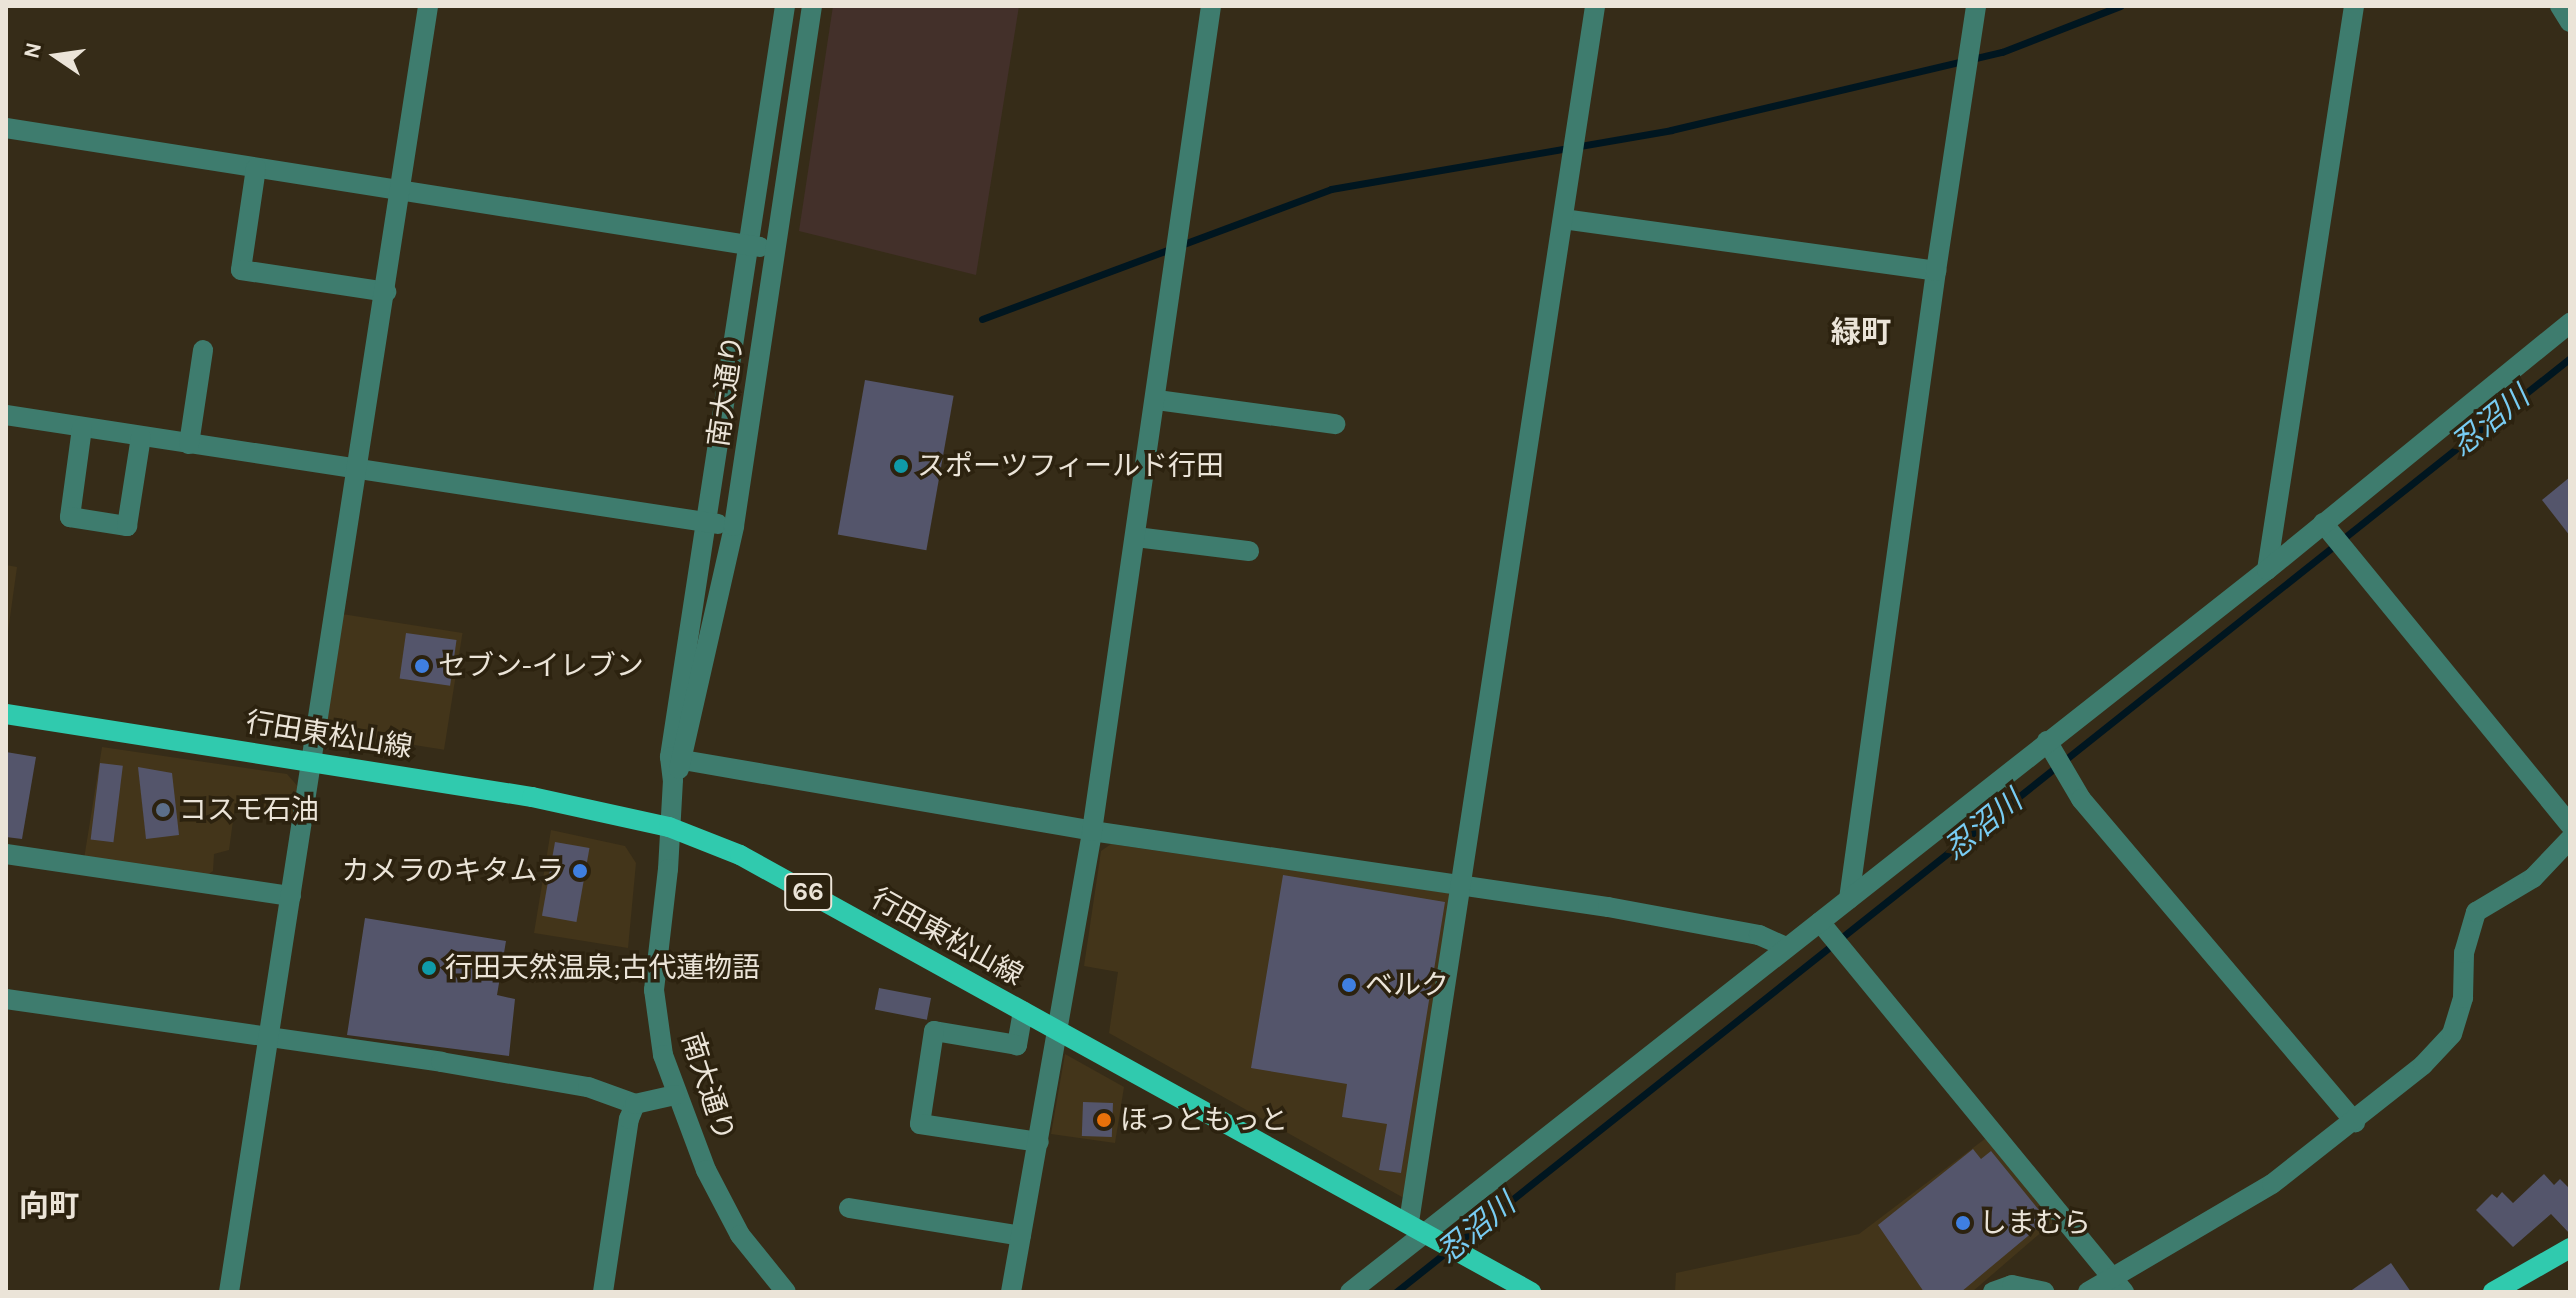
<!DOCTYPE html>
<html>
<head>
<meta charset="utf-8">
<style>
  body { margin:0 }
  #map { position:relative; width:2576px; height:1298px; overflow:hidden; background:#362c18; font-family:Karla,"Noto Sans JP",sans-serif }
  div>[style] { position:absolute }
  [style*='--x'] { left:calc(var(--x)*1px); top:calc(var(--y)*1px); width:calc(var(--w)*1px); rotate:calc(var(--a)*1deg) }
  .built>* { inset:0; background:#43351a; transform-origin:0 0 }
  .industrial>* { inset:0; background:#43302a }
  .stream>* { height:7px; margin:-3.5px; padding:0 3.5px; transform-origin:3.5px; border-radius:3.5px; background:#001620 }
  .building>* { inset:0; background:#54556b; transform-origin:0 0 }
  .minor>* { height:20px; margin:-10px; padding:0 10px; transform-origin:10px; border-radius:10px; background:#3e7c6e }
  .major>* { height:20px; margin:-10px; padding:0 10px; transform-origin:10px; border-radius:10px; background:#30caae }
  .dots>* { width:22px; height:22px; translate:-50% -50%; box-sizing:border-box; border:4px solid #2c220f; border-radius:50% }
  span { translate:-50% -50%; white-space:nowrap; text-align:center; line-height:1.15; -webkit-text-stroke:7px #2c220f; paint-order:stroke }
  .shield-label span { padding:2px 6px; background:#2c220f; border:2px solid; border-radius:6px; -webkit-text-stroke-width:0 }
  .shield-label { font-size:26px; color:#ebe4d8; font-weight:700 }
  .street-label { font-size:28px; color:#ebe4d8 }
  .poi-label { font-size:28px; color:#ebe4d8 }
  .left { translate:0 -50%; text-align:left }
  .right { translate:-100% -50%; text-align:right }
  .neighbourhood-label { font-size:30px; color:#ebe4d8; font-weight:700 }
  .water-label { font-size:30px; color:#78ccf3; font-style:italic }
  .frame { position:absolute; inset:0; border:8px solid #ebe4d8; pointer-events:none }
  .north { position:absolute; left:16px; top:16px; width:80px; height:80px; -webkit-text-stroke:6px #2c220f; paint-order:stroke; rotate:283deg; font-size:22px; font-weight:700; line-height:32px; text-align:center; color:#ebe4d8 }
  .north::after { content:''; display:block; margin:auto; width:28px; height:36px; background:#ebe4d8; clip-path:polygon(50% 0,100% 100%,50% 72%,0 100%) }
</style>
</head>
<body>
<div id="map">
  <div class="built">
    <i style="clip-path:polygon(6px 565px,17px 567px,6px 646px)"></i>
    <i style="left:342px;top:614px;width:122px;height:118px;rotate:9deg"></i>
    <i style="clip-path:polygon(102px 747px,287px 774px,300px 789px,295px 815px,235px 806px,229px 850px,214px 854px,213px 871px,205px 877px,84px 859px)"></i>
    <i style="clip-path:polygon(551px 830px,625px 846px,636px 863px,628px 948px,534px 933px)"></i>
    <i style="clip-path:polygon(1111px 844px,1448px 893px,1455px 902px,1412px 1192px,1402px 1197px,1109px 1033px,1118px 972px,1084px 966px,1101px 851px)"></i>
    <i style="clip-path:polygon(1065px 1054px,1124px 1087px,1115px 1143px,1051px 1134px)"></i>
    <i style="clip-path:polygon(1990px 1135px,2059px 1217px,1972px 1292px,1675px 1292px,1676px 1273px,1859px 1234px)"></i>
  </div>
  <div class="industrial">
    <i style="clip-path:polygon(833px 6px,1019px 6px,976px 275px,799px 231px)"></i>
  </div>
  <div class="stream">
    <i style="--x:982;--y:319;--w:372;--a:-20.4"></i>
    <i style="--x:1331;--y:189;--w:345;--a:-9.8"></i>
    <i style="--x:1671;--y:130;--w:340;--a:-13.3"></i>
    <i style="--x:2002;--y:52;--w:127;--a:-21.3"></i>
    <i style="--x:1396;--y:1292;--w:1500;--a:-38.5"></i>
  </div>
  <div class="building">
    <i style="left:865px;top:380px;width:90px;height:157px;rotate:10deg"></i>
    <i style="clip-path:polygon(2570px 477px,2570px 536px,2542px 500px)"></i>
    <i style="left:406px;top:633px;width:51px;height:46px;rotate:8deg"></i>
    <i style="clip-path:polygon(6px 752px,36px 757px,22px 839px,6px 837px)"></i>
    <i style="left:100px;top:763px;width:23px;height:77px;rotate:7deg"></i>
    <i style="clip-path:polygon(138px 767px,172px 773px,179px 835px,146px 839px)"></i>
    <i style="left:555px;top:842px;width:35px;height:75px;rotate:10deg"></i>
    <i style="clip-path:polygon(1283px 875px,1445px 902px,1401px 1173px,1379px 1170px,1387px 1124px,1342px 1117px,1347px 1084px,1251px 1068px)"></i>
    <i style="clip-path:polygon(365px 918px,506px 941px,497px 995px,515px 999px,509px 1056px,347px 1035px)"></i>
    <i style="left:879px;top:988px;width:53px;height:22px;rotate:11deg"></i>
    <i style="left:1083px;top:1102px;width:30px;height:34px;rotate:2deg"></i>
    <i style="clip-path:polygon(1973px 1149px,1981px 1159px,1991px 1151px,2047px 1220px,1961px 1292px,1924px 1292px,1878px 1225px)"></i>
    <i style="clip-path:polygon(2544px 1174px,2554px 1185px,2560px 1179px,2570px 1189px,2570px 1234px,2551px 1214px,2513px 1247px,2476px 1210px,2492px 1194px,2497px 1198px,2502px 1192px,2513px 1203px)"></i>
    <i style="clip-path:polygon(2391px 1263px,2411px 1292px,2349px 1292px)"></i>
  </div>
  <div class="minor">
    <i style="--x:785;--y:6;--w:760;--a:98.71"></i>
    <i style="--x:670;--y:757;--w:23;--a:83"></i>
    <i style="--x:673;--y:780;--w:89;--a:93.2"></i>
    <i style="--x:668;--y:869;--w:122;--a:96.6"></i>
    <i style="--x:654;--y:990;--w:66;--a:82.1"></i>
    <i style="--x:663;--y:1055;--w:123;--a:69.5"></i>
    <i style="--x:706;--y:1170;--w:73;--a:62.4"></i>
    <i style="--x:740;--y:1235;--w:73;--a:51.1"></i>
    <i style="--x:2560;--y:6;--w:19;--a:58"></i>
    <i style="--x:6;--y:128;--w:763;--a:8.97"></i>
    <i style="--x:256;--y:168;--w:103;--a:98.4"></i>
    <i style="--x:241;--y:270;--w:147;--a:8.6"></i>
    <i style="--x:1563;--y:219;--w:377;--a:7.9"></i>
    <i style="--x:1936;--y:271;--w:634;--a:97.89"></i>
    <i style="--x:1936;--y:271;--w:268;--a:-81.4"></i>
    <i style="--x:1157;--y:400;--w:180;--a:7.7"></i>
    <i style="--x:6;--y:415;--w:720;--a:8.7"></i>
    <i style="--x:82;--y:428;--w:90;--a:97.7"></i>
    <i style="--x:70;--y:517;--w:58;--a:9"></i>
    <i style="--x:127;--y:526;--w:90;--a:-81.1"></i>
    <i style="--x:189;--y:444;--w:95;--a:-81.5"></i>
    <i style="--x:2323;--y:523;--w:390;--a:50.7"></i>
    <i style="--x:1136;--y:537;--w:114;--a:7.1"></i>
    <i style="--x:2267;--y:570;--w:571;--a:-81.23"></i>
    <i style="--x:2047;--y:741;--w:67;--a:59.6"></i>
    <i style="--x:2081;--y:799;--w:424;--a:49.7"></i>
    <i style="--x:683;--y:760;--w:415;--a:9.8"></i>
    <i style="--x:1092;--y:831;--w:522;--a:8.38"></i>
    <i style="--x:1608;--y:907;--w:154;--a:10.5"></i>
    <i style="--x:1759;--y:935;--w:30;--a:24"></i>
    <i style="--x:679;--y:769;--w:249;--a:-77.2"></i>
    <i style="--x:734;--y:526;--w:526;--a:-81.47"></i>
    <i style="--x:6;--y:854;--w:288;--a:8.4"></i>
    <i style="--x:1820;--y:922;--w:479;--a:50.6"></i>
    <i style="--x:6;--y:999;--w:440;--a:8.2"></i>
    <i style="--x:441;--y:1062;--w:149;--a:9.7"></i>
    <i style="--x:588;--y:1087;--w:50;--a:19.9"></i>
    <i style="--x:1023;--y:1011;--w:35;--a:100"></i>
    <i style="--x:1017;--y:1045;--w:84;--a:-170.4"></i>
    <i style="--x:934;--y:1031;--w:94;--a:98.6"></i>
    <i style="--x:920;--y:1124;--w:120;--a:8.6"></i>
    <i style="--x:849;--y:1208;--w:174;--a:9.2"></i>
    <i style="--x:1409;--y:1222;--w:1230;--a:-81.3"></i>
    <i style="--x:229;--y:1292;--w:1301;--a:-81.2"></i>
    <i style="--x:603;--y:1292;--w:175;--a:-81.5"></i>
    <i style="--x:629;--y:1119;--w:16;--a:-68"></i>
    <i style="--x:635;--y:1104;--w:41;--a:-12.7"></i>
    <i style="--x:1011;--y:1292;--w:468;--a:-80"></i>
    <i style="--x:1092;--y:831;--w:834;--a:-81.79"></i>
    <i style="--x:1350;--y:1292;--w:1167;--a:-38.22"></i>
    <i style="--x:2267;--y:570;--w:391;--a:-39.2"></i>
    <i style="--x:1993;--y:1292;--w:20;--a:-20"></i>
    <i style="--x:2012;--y:1285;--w:33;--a:12"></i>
    <i style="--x:2088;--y:1292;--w:213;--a:-30.4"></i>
    <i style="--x:2272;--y:1184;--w:192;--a:-38.2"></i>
    <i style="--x:2423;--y:1065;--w:42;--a:-46.9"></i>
    <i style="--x:2452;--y:1034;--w:38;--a:-73"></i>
    <i style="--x:2463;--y:998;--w:45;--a:-88.7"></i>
    <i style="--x:2464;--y:953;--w:43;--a:-73.7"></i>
    <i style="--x:2476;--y:912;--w:66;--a:-30.8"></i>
    <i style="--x:2533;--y:878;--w:54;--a:-46.5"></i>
  </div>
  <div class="major">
    <i style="--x:6;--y:714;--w:533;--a:8.97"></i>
    <i style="--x:532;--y:797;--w:140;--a:12.4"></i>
    <i style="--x:669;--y:827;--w:76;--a:21.5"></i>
    <i style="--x:740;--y:855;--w:904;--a:28.92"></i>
    <i style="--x:2493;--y:1292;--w:89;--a:-29.7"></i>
  </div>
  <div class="dots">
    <i style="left:901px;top:466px;background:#0f9aa8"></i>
    <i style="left:422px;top:666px;background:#3f7fe0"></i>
    <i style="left:163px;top:810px;background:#5c6f8a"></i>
    <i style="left:580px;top:871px;background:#3f7fe0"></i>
    <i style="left:429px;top:968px;background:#0f9aa8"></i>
    <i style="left:1349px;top:985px;background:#3f7fe0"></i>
    <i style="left:1104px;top:1120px;background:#e8710a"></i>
    <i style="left:1963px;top:1223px;background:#3f7fe0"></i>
  </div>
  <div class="shield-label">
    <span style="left:808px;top:892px">66</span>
  </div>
  <div class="street-label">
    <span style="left:726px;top:391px;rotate:-82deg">南大通り</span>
    <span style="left:329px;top:735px;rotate:9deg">行田東松山線</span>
    <span style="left:947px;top:937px;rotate:29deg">行田東松山線</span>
    <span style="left:708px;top:1087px;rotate:72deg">南大通り</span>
  </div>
  <div class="poi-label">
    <span class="left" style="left:917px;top:466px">スポーツフィールド行田</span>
    <span class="left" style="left:438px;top:666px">セブン-イレブン</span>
    <span class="left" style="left:179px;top:810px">コスモ石油</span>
    <span class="right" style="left:564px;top:871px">カメラのキタムラ</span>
    <span class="left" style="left:445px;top:968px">行田天然温泉;古代蓮物語</span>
    <span class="left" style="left:1365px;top:985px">ベルク</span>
    <span class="left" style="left:1120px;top:1120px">ほっともっと</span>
    <span class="left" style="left:1979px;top:1223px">しまむら</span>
  </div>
  <div class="neighbourhood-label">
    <span style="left:1861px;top:332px">緑町</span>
    <span style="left:49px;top:1206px">向町</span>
  </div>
  <div class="water-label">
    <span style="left:2490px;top:421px;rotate:-39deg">忍沼川</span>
    <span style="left:1983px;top:825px;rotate:-39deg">忍沼川</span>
    <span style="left:1476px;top:1228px;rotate:-39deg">忍沼川</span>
  </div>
  <div class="frame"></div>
  <div class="north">N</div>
</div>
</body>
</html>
